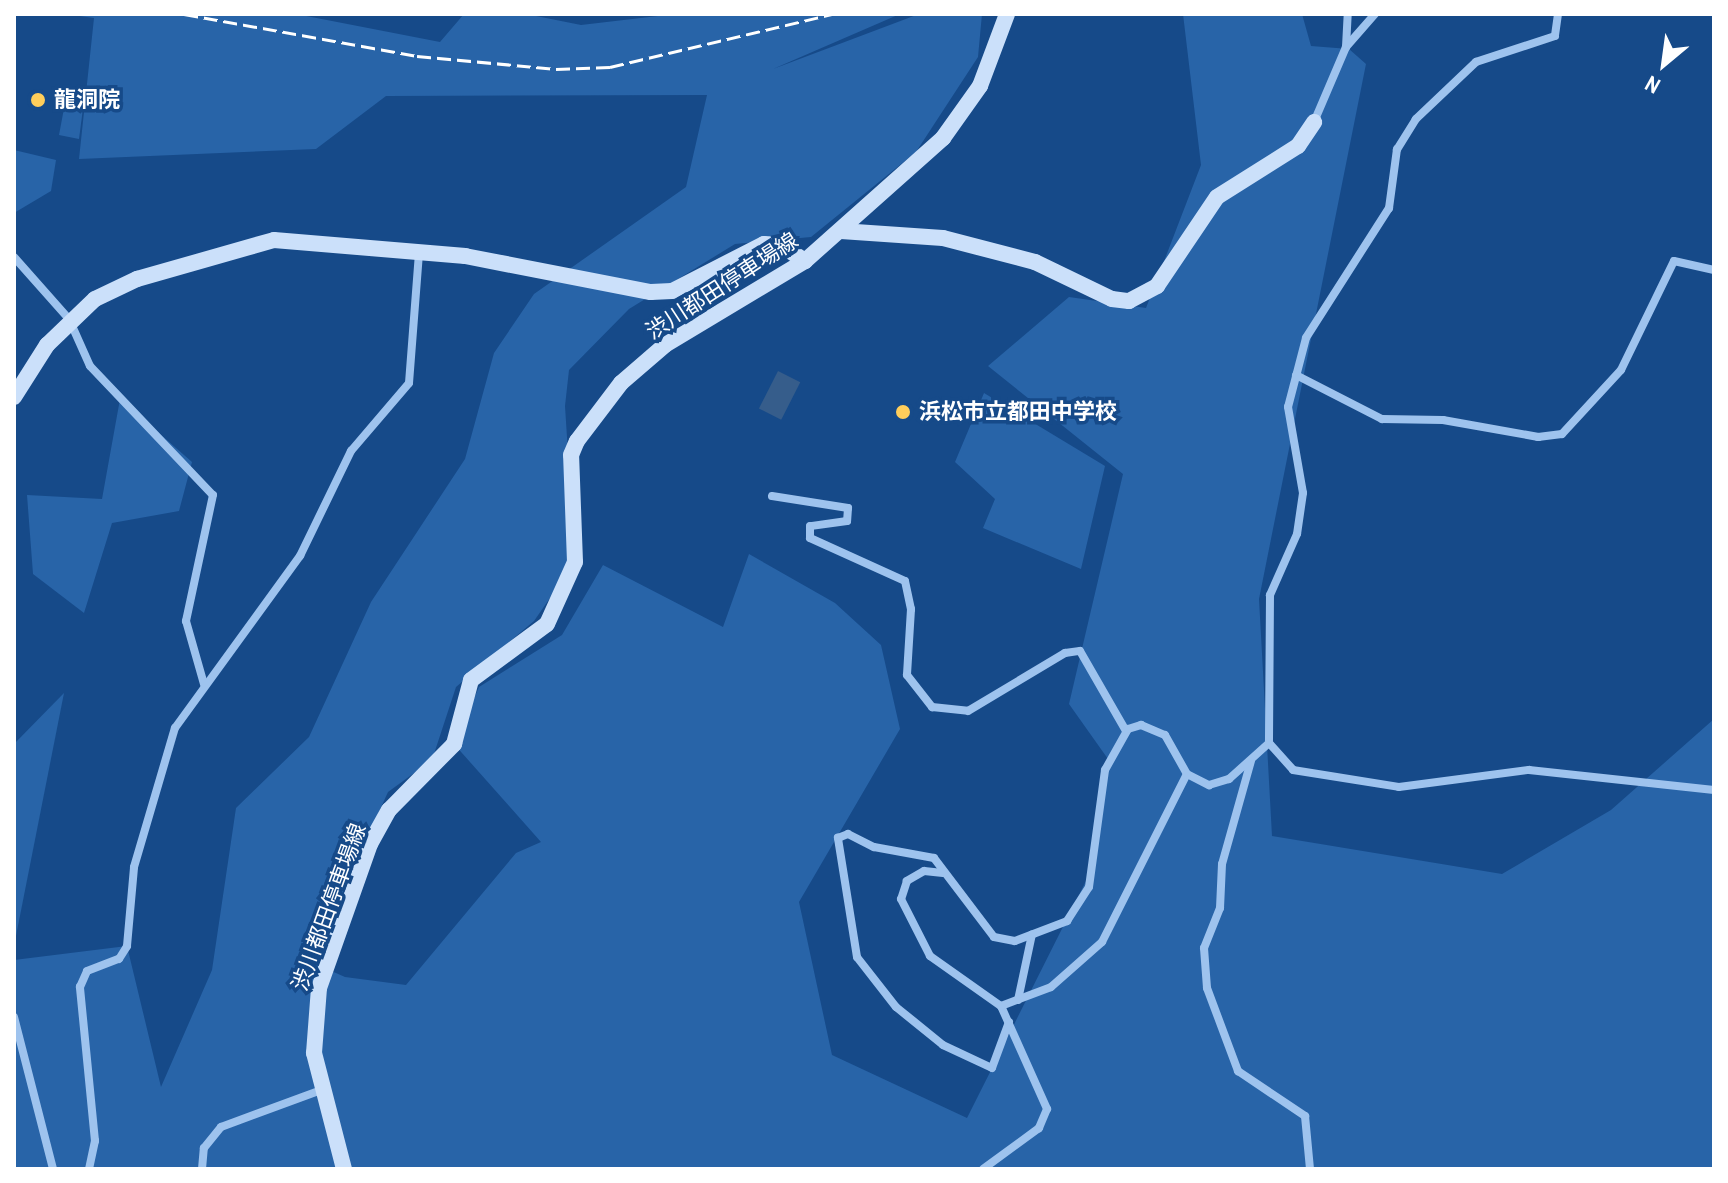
<!DOCTYPE html>
<html>
<head>
<meta charset="utf-8">
<style>
  body { margin:0 }
  #map { position:relative; width:1728px; height:1183px; overflow:hidden; background:#164a89; font-family:"Archivo Narrow","Noto Sans JP",sans-serif }
  div>[style] { position:absolute }
  [style*='--x'] { left:calc(var(--x)*1px); top:calc(var(--y)*1px); width:calc(var(--w)*1px); rotate:calc(var(--a)*1deg) }
  .green>* { inset:0; background:#2864a8 }
  .water>* { inset:0; background:#365d8b; transform-origin:0 0 }
  .street>* { height:8px; margin:-4px; padding:0 4px; transform-origin:4px; border-radius:4px; background:#9ec3ee }
  .secondary>* { height:16px; margin:-8px; padding:0 8px; transform-origin:8px; border-radius:8px; background:#cbe0fa }
  .rail>* { height:3px; margin-top:-1.5px; transform-origin:0; background:repeating-linear-gradient(90deg,#fff 0 14px,transparent 0 20px) }
  .dots>* { width:22px; height:22px; translate:-50% -50%; box-sizing:border-box; border:4px solid #164a89; border-radius:50% }
  span { translate:-50% -50%; white-space:nowrap; text-align:center; line-height:1.15; -webkit-text-stroke:7px #164a89; paint-order:stroke }
  .poi-label { font-size:22px; color:#fff; font-weight:700 }
  .left { translate:0 -50%; text-align:left }
  .street-label { font-size:22px; color:#fff }
  .frame { position:absolute; inset:0; border:16px solid #fff; pointer-events:none }
  .north { position:absolute; left:1624px; top:24px; width:80px; height:80px; -webkit-text-stroke:6px #164a89; paint-order:stroke; rotate:209deg; font-size:22px; font-weight:700; line-height:32px; text-align:center; color:#fff }
  .north::after { content:''; display:block; margin:auto; width:28px; height:36px; background:#fff; clip-path:polygon(50% 0,100% 100%,50% 72%,0 100%) }
</style>
</head>
<body>
<div id="map">
  <div class="green">
    <i style="clip-path:polygon(65px 14px,296px 14px,440px 42px,464px 14px,526px 14px,581px 25px,675px 14px,900px 14px,773px 69px,919px 14px,982px 14px,978px 57px,916px 152px,811px 237px,735px 244px,629px 309px,569px 370px,565px 406px,575px 562px,534px 621px,456px 687px,432px 760px,388px 792px,311px 962px,345px 977px,406px 985px,516px 853px,541px 842px,454px 744px,479px 687px,562px 635px,603px 565px,723px 627px,749px 554px,835px 603px,881px 645px,900px 729px,799px 902px,832px 1055px,967px 1118px,1096px 861px,1108px 759px,1069px 704px,1123px 474px,988px 366px,1069px 297px,1146px 308px,1201px 165px,1183px 14px,1302px 14px,1311px 46px,1349px 49px,1366px 64px,1259px 599px,1272px 836px,1502px 874px,1611px 810px,1714px 719px,1714px 1169px,14px 1169px,14px 960px,127px 946px,161px 1087px,212px 970px,236px 808px,309px 737px,371px 602px,465px 459px,494px 353px,534px 294px,686px 187px,707px 95px,386px 96px,316px 149px,79px 159px,94px 18px)"></i>
    <i style="clip-path:polygon(67px 92px,85px 93px,79px 139px,59px 135px)"></i>
    <i style="clip-path:polygon(14px 150px,56px 160px,51px 191px,14px 213px)"></i>
    <i style="clip-path:polygon(984px 393px,1105px 466px,1081px 569px,983px 528px,995px 499px,955px 462px)"></i>
    <i style="clip-path:polygon(120px 399px,192px 462px,179px 511px,112px 523px,84px 613px,33px 574px,27px 495px,102px 499px)"></i>
    <i style="clip-path:polygon(64px 693px,14px 946px,14px 744px)"></i>
  </div>
  <div class="water">
    <i style="left:778px;top:371px;width:25px;height:42px;rotate:27deg"></i>
  </div>
  <div class="street">
    <i style="--x:1558;--y:14;--w:22;--a:98"></i>
    <i style="--x:1555;--y:36;--w:83;--a:161.8"></i>
    <i style="--x:1476;--y:62;--w:83;--a:136.5"></i>
    <i style="--x:1416;--y:119;--w:36;--a:122"></i>
    <i style="--x:1397;--y:149;--w:60;--a:97.7"></i>
    <i style="--x:1389;--y:208;--w:154;--a:122.6"></i>
    <i style="--x:1306;--y:338;--w:71;--a:104.6"></i>
    <i style="--x:1288;--y:407;--w:87;--a:80.1"></i>
    <i style="--x:1303;--y:493;--w:41;--a:98.3"></i>
    <i style="--x:1297;--y:534;--w:67;--a:113.9"></i>
    <i style="--x:1270;--y:595;--w:148;--a:90.4"></i>
    <i style="--x:1269;--y:743;--w:36;--a:48"></i>
    <i style="--x:1293;--y:770;--w:107;--a:9.1"></i>
    <i style="--x:1399;--y:787;--w:131;--a:-7.5"></i>
    <i style="--x:1529;--y:770;--w:186;--a:6.2"></i>
    <i style="--x:1346;--y:47;--w:44;--a:-48.7"></i>
    <i style="--x:1314;--y:122;--w:82;--a:-66.9"></i>
    <i style="--x:1346;--y:47;--w:33;--a:-87"></i>
    <i style="--x:14;--y:257;--w:83;--a:48.4"></i>
    <i style="--x:69;--y:319;--w:51;--a:65.9"></i>
    <i style="--x:90;--y:366;--w:178;--a:46.4"></i>
    <i style="--x:213;--y:495;--w:129;--a:102.1"></i>
    <i style="--x:186;--y:621;--w:66;--a:74.1"></i>
    <i style="--x:1296;--y:375;--w:97;--a:27.1"></i>
    <i style="--x:1382;--y:419;--w:61;--a:0.9"></i>
    <i style="--x:1443;--y:420;--w:97;--a:10.1"></i>
    <i style="--x:1538;--y:437;--w:24;--a:-7"></i>
    <i style="--x:1562;--y:434;--w:87;--a:-47.3"></i>
    <i style="--x:1621;--y:370;--w:121;--a:-64.1"></i>
    <i style="--x:1674;--y:261;--w:41;--a:12.7"></i>
    <i style="--x:772;--y:496;--w:77;--a:9"></i>
    <i style="--x:848;--y:508;--w:13;--a:94"></i>
    <i style="--x:847;--y:521;--w:37;--a:172"></i>
    <i style="--x:810;--y:526;--w:12;--a:90"></i>
    <i style="--x:810;--y:538;--w:104;--a:24.4"></i>
    <i style="--x:905;--y:581;--w:29;--a:78"></i>
    <i style="--x:911;--y:609;--w:66;--a:93.5"></i>
    <i style="--x:907;--y:675;--w:41;--a:52"></i>
    <i style="--x:932;--y:707;--w:36;--a:6"></i>
    <i style="--x:968;--y:711;--w:113;--a:-30.9"></i>
    <i style="--x:1065;--y:653;--w:15;--a:-8"></i>
    <i style="--x:1080;--y:651;--w:92;--a:60.1"></i>
    <i style="--x:1251;--y:761;--w:107;--a:105.7"></i>
    <i style="--x:1222;--y:864;--w:44;--a:92.6"></i>
    <i style="--x:1220;--y:908;--w:43;--a:111.8"></i>
    <i style="--x:1204;--y:948;--w:40;--a:85.7"></i>
    <i style="--x:1207;--y:988;--w:89;--a:69.5"></i>
    <i style="--x:1238;--y:1071;--w:81;--a:33.9"></i>
    <i style="--x:1305;--y:1116;--w:53;--a:84.6"></i>
    <i style="--x:943;--y:873;--w:19;--a:-174"></i>
    <i style="--x:924;--y:871;--w:20;--a:150"></i>
    <i style="--x:907;--y:881;--w:19;--a:108"></i>
    <i style="--x:901;--y:899;--w:64;--a:63"></i>
    <i style="--x:930;--y:956;--w:87;--a:35.2"></i>
    <i style="--x:1001;--y:1006;--w:113;--a:65.9"></i>
    <i style="--x:1047;--y:1109;--w:21;--a:113"></i>
    <i style="--x:1039;--y:1128;--w:69;--a:143.8"></i>
    <i style="--x:1018;--y:1000;--w:67;--a:-78"></i>
    <i style="--x:1001;--y:1006;--w:53;--a:-20.8"></i>
    <i style="--x:1051;--y:987;--w:68;--a:-41.4"></i>
    <i style="--x:1102;--y:942;--w:188;--a:-63.2"></i>
    <i style="--x:14;--y:1017;--w:157;--a:75.6"></i>
    <i style="--x:1009;--y:1022;--w:49;--a:110.3"></i>
    <i style="--x:992;--y:1068;--w:54;--a:-154.9"></i>
    <i style="--x:943;--y:1045;--w:60;--a:-141"></i>
    <i style="--x:896;--y:1007;--w:63;--a:-128"></i>
    <i style="--x:857;--y:957;--w:121;--a:-99.1"></i>
    <i style="--x:838;--y:838;--w:11;--a:-22"></i>
    <i style="--x:848;--y:834;--w:29;--a:27"></i>
    <i style="--x:874;--y:847;--w:61;--a:10.4"></i>
    <i style="--x:934;--y:858;--w:99;--a:52.8"></i>
    <i style="--x:994;--y:937;--w:21;--a:11"></i>
    <i style="--x:1015;--y:941;--w:56;--a:-21"></i>
    <i style="--x:1067;--y:921;--w:40;--a:-57.1"></i>
    <i style="--x:1089;--y:887;--w:118;--a:-82.2"></i>
    <i style="--x:1105;--y:770;--w:47;--a:-60.7"></i>
    <i style="--x:1128;--y:729;--w:14;--a:-17"></i>
    <i style="--x:1141;--y:725;--w:26;--a:23"></i>
    <i style="--x:1165;--y:735;--w:45;--a:60.6"></i>
    <i style="--x:1187;--y:774;--w:25;--a:27"></i>
    <i style="--x:1209;--y:785;--w:21;--a:-17"></i>
    <i style="--x:1229;--y:779;--w:54;--a:-42"></i>
    <i style="--x:89;--y:1169;--w:29;--a:-78"></i>
    <i style="--x:95;--y:1141;--w:155;--a:-95.6"></i>
    <i style="--x:80;--y:987;--w:17;--a:-66"></i>
    <i style="--x:87;--y:971;--w:34;--a:-21"></i>
    <i style="--x:119;--y:959;--w:15;--a:-58"></i>
    <i style="--x:127;--y:946;--w:79;--a:-84.9"></i>
    <i style="--x:134;--y:867;--w:145;--a:-73.6"></i>
    <i style="--x:175;--y:728;--w:213;--a:-54"></i>
    <i style="--x:300;--y:556;--w:117;--a:-64.1"></i>
    <i style="--x:351;--y:451;--w:89;--a:-49.5"></i>
    <i style="--x:409;--y:383;--w:131;--a:-85.6"></i>
    <i style="--x:202;--y:1169;--w:21;--a:-85"></i>
    <i style="--x:204;--y:1148;--w:27;--a:-51"></i>
    <i style="--x:221;--y:1127;--w:107;--a:-20.3"></i>
  </div>
  <div class="secondary">
    <i style="--x:841;--y:231;--w:102;--a:3.9"></i>
    <i style="--x:943;--y:238;--w:95;--a:14.6"></i>
    <i style="--x:1035;--y:262;--w:85;--a:25.7"></i>
    <i style="--x:1112;--y:299;--w:17;--a:7"></i>
    <i style="--x:1129;--y:301;--w:32;--a:-28"></i>
    <i style="--x:1157;--y:286;--w:107;--a:-56"></i>
    <i style="--x:1217;--y:197;--w:96;--a:-32.2"></i>
    <i style="--x:1298;--y:146;--w:29;--a:-56"></i>
    <i style="--x:14;--y:397;--w:62;--a:-57.6"></i>
    <i style="--x:47;--y:345;--w:66;--a:-43.8"></i>
    <i style="--x:95;--y:299;--w:47;--a:-25.5"></i>
    <i style="--x:137;--y:279;--w:142;--a:-15.9"></i>
    <i style="--x:274;--y:240;--w:192;--a:4.8"></i>
    <i style="--x:465;--y:256;--w:189;--a:11"></i>
    <i style="--x:651;--y:292;--w:21;--a:-3"></i>
    <i style="--x:672;--y:291;--w:103;--a:-27.1"></i>
    <i style="--x:764;--y:244;--w:17;--a:3"></i>
    <i style="--x:781;--y:245;--w:29;--a:34"></i>
    <i style="--x:344;--y:1169;--w:120;--a:-104.5"></i>
    <i style="--x:314;--y:1053;--w:65;--a:-85.6"></i>
    <i style="--x:319;--y:988;--w:153;--a:-70.5"></i>
    <i style="--x:370;--y:844;--w:39;--a:-61"></i>
    <i style="--x:389;--y:810;--w:93;--a:-45.4"></i>
    <i style="--x:454;--y:744;--w:66;--a:-75.1"></i>
    <i style="--x:471;--y:680;--w:94;--a:-36.4"></i>
    <i style="--x:547;--y:624;--w:68;--a:-65.7"></i>
    <i style="--x:575;--y:562;--w:107;--a:-92.1"></i>
    <i style="--x:571;--y:455;--w:15;--a:-67"></i>
    <i style="--x:577;--y:441;--w:73;--a:-52.8"></i>
    <i style="--x:621;--y:383;--w:58;--a:-40.8"></i>
    <i style="--x:665;--y:345;--w:163;--a:-31"></i>
    <i style="--x:805;--y:261;--w:185;--a:-41.7"></i>
    <i style="--x:943;--y:138;--w:64;--a:-54.6"></i>
    <i style="--x:980;--y:86;--w:77;--a:-69.4"></i>
  </div>
  <div class="rail">
    <i style="--x:184;--y:14;--w:237;--a:10.2"></i>
    <i style="--x:417;--y:56;--w:140;--a:5.3"></i>
    <i style="--x:556;--y:69;--w:54;--a:-2.1"></i>
    <i style="--x:610;--y:67;--w:228;--a:-13.4"></i>
  </div>
  <div class="dots">
    <i style="left:38px;top:100px;background:#ffce5b"></i>
    <i style="left:903px;top:412px;background:#ffce5b"></i>
  </div>
  <div class="poi-label">
    <span class="left" style="left:54px;top:100px">龍洞院</span>
    <span class="left" style="left:919px;top:412px">浜松市立都田中学校</span>
  </div>
  <div class="street-label">
    <span style="left:722px;top:286px;rotate:-33deg">渋川都田停車場線</span>
    <span style="left:329px;top:907px;rotate:-70deg">渋川都田停車場線</span>
  </div>
  <div class="frame"></div>
  <div class="north">N</div>
</div>
</body>
</html>
